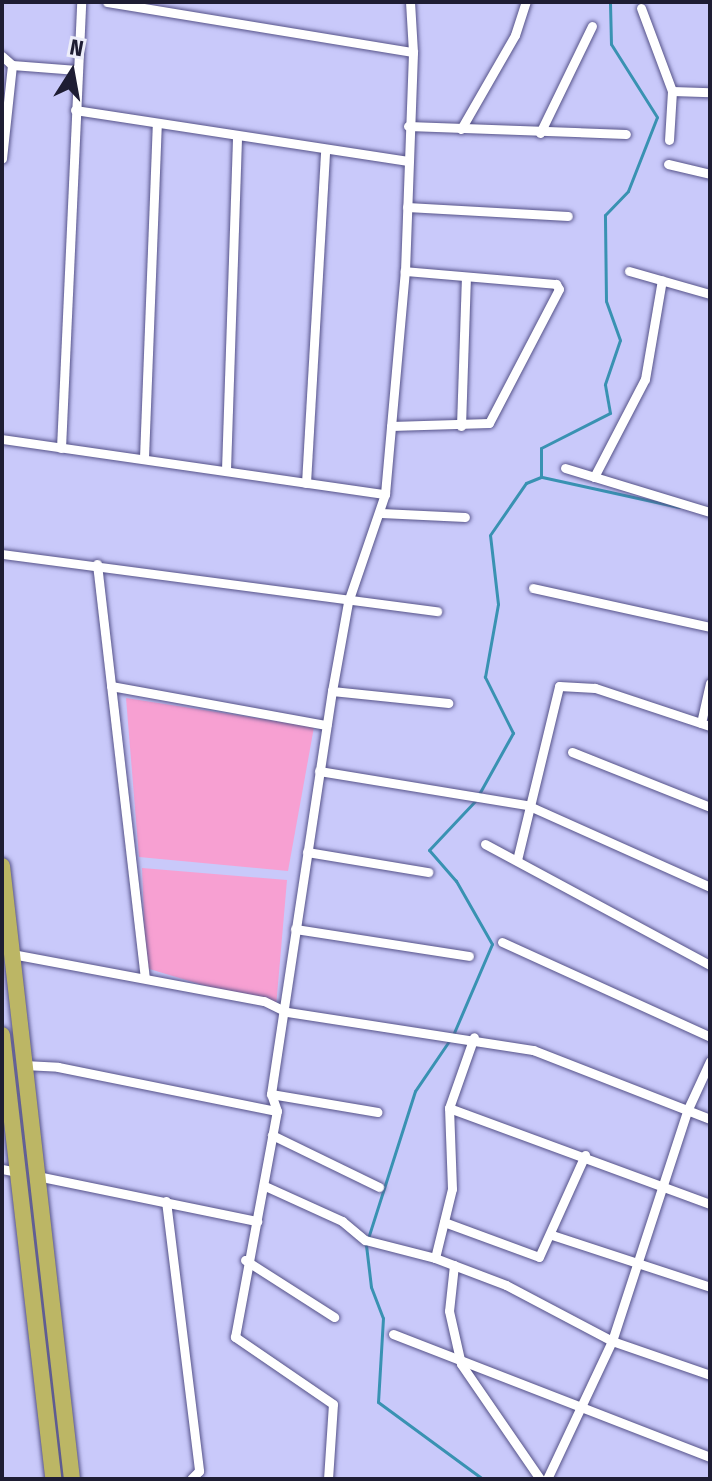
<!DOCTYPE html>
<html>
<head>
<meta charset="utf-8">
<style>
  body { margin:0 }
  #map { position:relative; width:712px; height:1481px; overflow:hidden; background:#c9c9fa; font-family:"Fira Sans Condensed",sans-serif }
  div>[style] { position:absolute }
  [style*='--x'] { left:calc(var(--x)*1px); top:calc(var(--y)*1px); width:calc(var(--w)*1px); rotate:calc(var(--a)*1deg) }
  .green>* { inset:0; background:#f7a0d2 }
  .stream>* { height:3px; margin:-1.5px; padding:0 1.5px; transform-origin:1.5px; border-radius:1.5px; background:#3992b2 }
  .roads { filter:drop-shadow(0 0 2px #565389) drop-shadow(0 0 2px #565389) }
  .street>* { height:9px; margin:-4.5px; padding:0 4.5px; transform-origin:4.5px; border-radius:4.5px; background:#fff }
  .highway>* { height:16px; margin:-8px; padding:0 8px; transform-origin:8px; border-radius:8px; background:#bcb665 }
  span { translate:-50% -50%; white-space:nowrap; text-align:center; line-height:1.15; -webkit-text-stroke:8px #edeefa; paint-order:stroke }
  .frame { position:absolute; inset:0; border:4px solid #1e1d33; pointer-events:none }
  .north { position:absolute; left:32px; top:32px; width:80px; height:80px; -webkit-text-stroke:6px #edeefa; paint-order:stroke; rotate:11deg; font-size:22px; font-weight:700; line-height:32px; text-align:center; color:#1e1d33 }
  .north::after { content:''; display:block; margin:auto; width:28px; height:36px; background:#1e1d33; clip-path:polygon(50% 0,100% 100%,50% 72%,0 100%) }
</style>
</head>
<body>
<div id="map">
  <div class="green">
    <i style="clip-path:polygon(126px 698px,314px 727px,288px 871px,139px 857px)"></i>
    <i style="clip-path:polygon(142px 868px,287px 880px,276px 1007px,146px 968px)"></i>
  </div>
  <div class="stream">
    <i style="--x:542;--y:477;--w:140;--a:12.4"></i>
    <i style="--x:479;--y:794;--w:70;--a:-60.9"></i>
    <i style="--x:513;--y:733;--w:63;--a:-116.6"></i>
    <i style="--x:485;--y:677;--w:74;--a:-79.9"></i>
    <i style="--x:498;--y:604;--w:69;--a:-96.6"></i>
    <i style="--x:490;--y:535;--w:63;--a:-55.3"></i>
    <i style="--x:526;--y:483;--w:16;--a:-22"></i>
    <i style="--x:541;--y:477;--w:29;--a:-90"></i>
    <i style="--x:541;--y:448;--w:77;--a:-26.9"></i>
    <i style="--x:610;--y:413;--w:29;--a:-100"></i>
    <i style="--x:605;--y:384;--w:46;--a:-71.2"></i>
    <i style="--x:620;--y:340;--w:41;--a:-109.7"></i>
    <i style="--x:606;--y:301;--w:86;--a:-90.7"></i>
    <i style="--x:605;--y:215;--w:33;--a:-46"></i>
    <i style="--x:628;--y:191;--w:79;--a:-68.6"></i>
    <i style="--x:657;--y:117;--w:86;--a:-122.2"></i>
    <i style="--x:611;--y:44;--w:42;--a:-91.4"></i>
    <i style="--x:453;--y:1035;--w:99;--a:-66.8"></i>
    <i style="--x:492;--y:944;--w:73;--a:-119.7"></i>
    <i style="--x:456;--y:881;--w:41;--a:-131.1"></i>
    <i style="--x:429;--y:850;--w:67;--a:-46.8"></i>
    <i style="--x:449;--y:1041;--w:60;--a:124.2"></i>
    <i style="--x:415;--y:1091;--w:162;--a:107.7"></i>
    <i style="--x:366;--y:1245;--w:42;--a:83.2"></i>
    <i style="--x:371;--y:1287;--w:33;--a:69"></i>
    <i style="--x:383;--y:1318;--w:84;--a:93.4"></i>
    <i style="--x:378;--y:1402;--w:130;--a:36.3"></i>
  </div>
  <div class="roads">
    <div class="street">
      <i style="--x:107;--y:2;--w:310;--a:9.3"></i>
      <i style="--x:641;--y:8;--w:89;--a:69.5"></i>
      <i style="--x:672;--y:91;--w:49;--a:93.5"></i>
      <i style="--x:2;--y:56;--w:13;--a:42"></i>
      <i style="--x:12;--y:65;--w:94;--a:96.1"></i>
      <i style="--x:12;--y:65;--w:65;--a:4.4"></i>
      <i style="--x:672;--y:91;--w:38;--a:2"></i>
      <i style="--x:75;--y:110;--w:337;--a:8.7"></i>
      <i style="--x:408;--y:126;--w:218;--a:2.1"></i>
      <i style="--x:461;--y:129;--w:108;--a:-60.1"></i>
      <i style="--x:515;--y:35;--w:35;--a:-72"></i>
      <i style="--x:540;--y:133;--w:119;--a:-64.1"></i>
      <i style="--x:668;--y:164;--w:43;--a:13.4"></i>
      <i style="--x:407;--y:207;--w:161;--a:3.2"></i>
      <i style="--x:629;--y:271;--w:84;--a:15.9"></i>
      <i style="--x:391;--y:426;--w:98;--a:-1.8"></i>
      <i style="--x:489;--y:423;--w:151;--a:-62.4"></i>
      <i style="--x:559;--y:289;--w:6;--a:-121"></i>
      <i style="--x:556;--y:284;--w:152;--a:-175.1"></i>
      <i style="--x:461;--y:426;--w:149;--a:-88.1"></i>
      <i style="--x:2;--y:439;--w:387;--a:8.2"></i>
      <i style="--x:385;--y:494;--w:224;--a:-84.9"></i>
      <i style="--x:405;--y:271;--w:219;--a:-87.9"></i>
      <i style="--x:413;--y:52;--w:50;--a:-93.4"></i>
      <i style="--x:61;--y:448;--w:446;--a:-87.4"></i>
      <i style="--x:144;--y:458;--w:335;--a:-87.8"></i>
      <i style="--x:565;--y:468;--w:152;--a:16.9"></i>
      <i style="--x:226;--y:470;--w:333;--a:-88.1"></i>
      <i style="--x:594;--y:477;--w:110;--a:-62.5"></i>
      <i style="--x:645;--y:379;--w:100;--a:-80.3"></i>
      <i style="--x:306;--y:483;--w:333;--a:-86.7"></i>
      <i style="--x:381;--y:513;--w:84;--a:2.7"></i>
      <i style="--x:2;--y:554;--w:439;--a:7.5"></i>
      <i style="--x:97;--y:564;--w:416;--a:83.4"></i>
      <i style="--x:533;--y:588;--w:181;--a:12.4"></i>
      <i style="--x:111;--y:686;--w:219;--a:10.3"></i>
      <i style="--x:332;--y:691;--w:117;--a:5.9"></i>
      <i style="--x:701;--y:723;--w:41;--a:-77.3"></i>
      <i style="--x:572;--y:752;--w:149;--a:21.7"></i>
      <i style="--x:319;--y:771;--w:211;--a:9.3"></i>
      <i style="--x:527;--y:805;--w:201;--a:24.1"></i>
      <i style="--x:485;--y:844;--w:255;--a:28.3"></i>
      <i style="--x:307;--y:852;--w:123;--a:9.4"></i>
      <i style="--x:517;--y:860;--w:179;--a:-76.4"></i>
      <i style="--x:559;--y:686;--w:36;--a:3"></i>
      <i style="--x:595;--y:688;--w:121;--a:18.3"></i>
      <i style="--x:295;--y:929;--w:176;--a:8.8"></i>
      <i style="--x:502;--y:942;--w:229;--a:24.5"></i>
      <i style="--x:12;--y:954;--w:256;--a:10.6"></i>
      <i style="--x:264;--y:1001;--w:25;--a:26"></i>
      <i style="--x:287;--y:1012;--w:249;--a:8.8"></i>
      <i style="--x:533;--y:1050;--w:190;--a:21.3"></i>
      <i style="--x:24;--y:1065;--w:34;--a:3"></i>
      <i style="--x:58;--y:1067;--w:223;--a:11.4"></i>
      <i style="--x:271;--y:1094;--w:108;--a:9.6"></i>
      <i style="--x:449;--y:1108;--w:278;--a:20.2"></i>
      <i style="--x:272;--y:1135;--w:119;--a:25.9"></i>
      <i style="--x:2;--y:1169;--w:16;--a:11"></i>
      <i style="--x:37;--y:1176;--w:225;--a:11.6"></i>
      <i style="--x:265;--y:1186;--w:85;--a:24.4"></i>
      <i style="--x:342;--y:1221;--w:30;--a:40"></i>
      <i style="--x:365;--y:1240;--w:72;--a:14.4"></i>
      <i style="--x:435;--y:1258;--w:76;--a:20.8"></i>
      <i style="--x:506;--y:1285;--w:120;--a:27.8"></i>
      <i style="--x:612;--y:1341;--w:104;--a:19.1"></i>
      <i style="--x:166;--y:1201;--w:272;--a:83"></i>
      <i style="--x:199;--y:1471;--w:11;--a:135"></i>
      <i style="--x:444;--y:1222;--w:101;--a:20.2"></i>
      <i style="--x:539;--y:1257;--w:112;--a:-65.7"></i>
      <i style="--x:552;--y:1235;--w:166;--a:18.2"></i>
      <i style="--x:435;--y:1258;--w:71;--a:-76.2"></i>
      <i style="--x:452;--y:1189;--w:81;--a:-92.1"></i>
      <i style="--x:449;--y:1108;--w:75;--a:-70.6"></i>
      <i style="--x:245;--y:1260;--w:106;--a:32.6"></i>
      <i style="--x:454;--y:1265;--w:46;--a:96.2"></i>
      <i style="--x:449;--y:1311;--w:54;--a:77.2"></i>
      <i style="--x:461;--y:1364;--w:140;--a:55.5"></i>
      <i style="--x:393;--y:1334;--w:340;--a:21.2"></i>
      <i style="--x:328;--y:1479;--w:75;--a:-86.2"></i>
      <i style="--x:333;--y:1404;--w:119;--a:-145.6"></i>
      <i style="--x:235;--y:1337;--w:230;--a:-79.5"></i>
      <i style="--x:277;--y:1111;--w:18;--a:-109"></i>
      <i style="--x:271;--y:1094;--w:408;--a:-81.4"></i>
      <i style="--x:332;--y:691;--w:90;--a:-79.8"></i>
      <i style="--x:348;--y:602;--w:114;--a:-71.1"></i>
      <i style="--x:547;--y:1479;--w:153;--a:-64.8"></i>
      <i style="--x:612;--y:1341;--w:242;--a:-71.9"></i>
      <i style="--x:687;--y:1111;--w:55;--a:-65.3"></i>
    </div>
    <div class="highway">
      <i style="--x:2;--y:866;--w:617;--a:83.49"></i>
      <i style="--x:2;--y:1035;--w:447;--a:83.4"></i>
    </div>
  </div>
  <div class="frame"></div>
  <div class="north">N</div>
</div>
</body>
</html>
